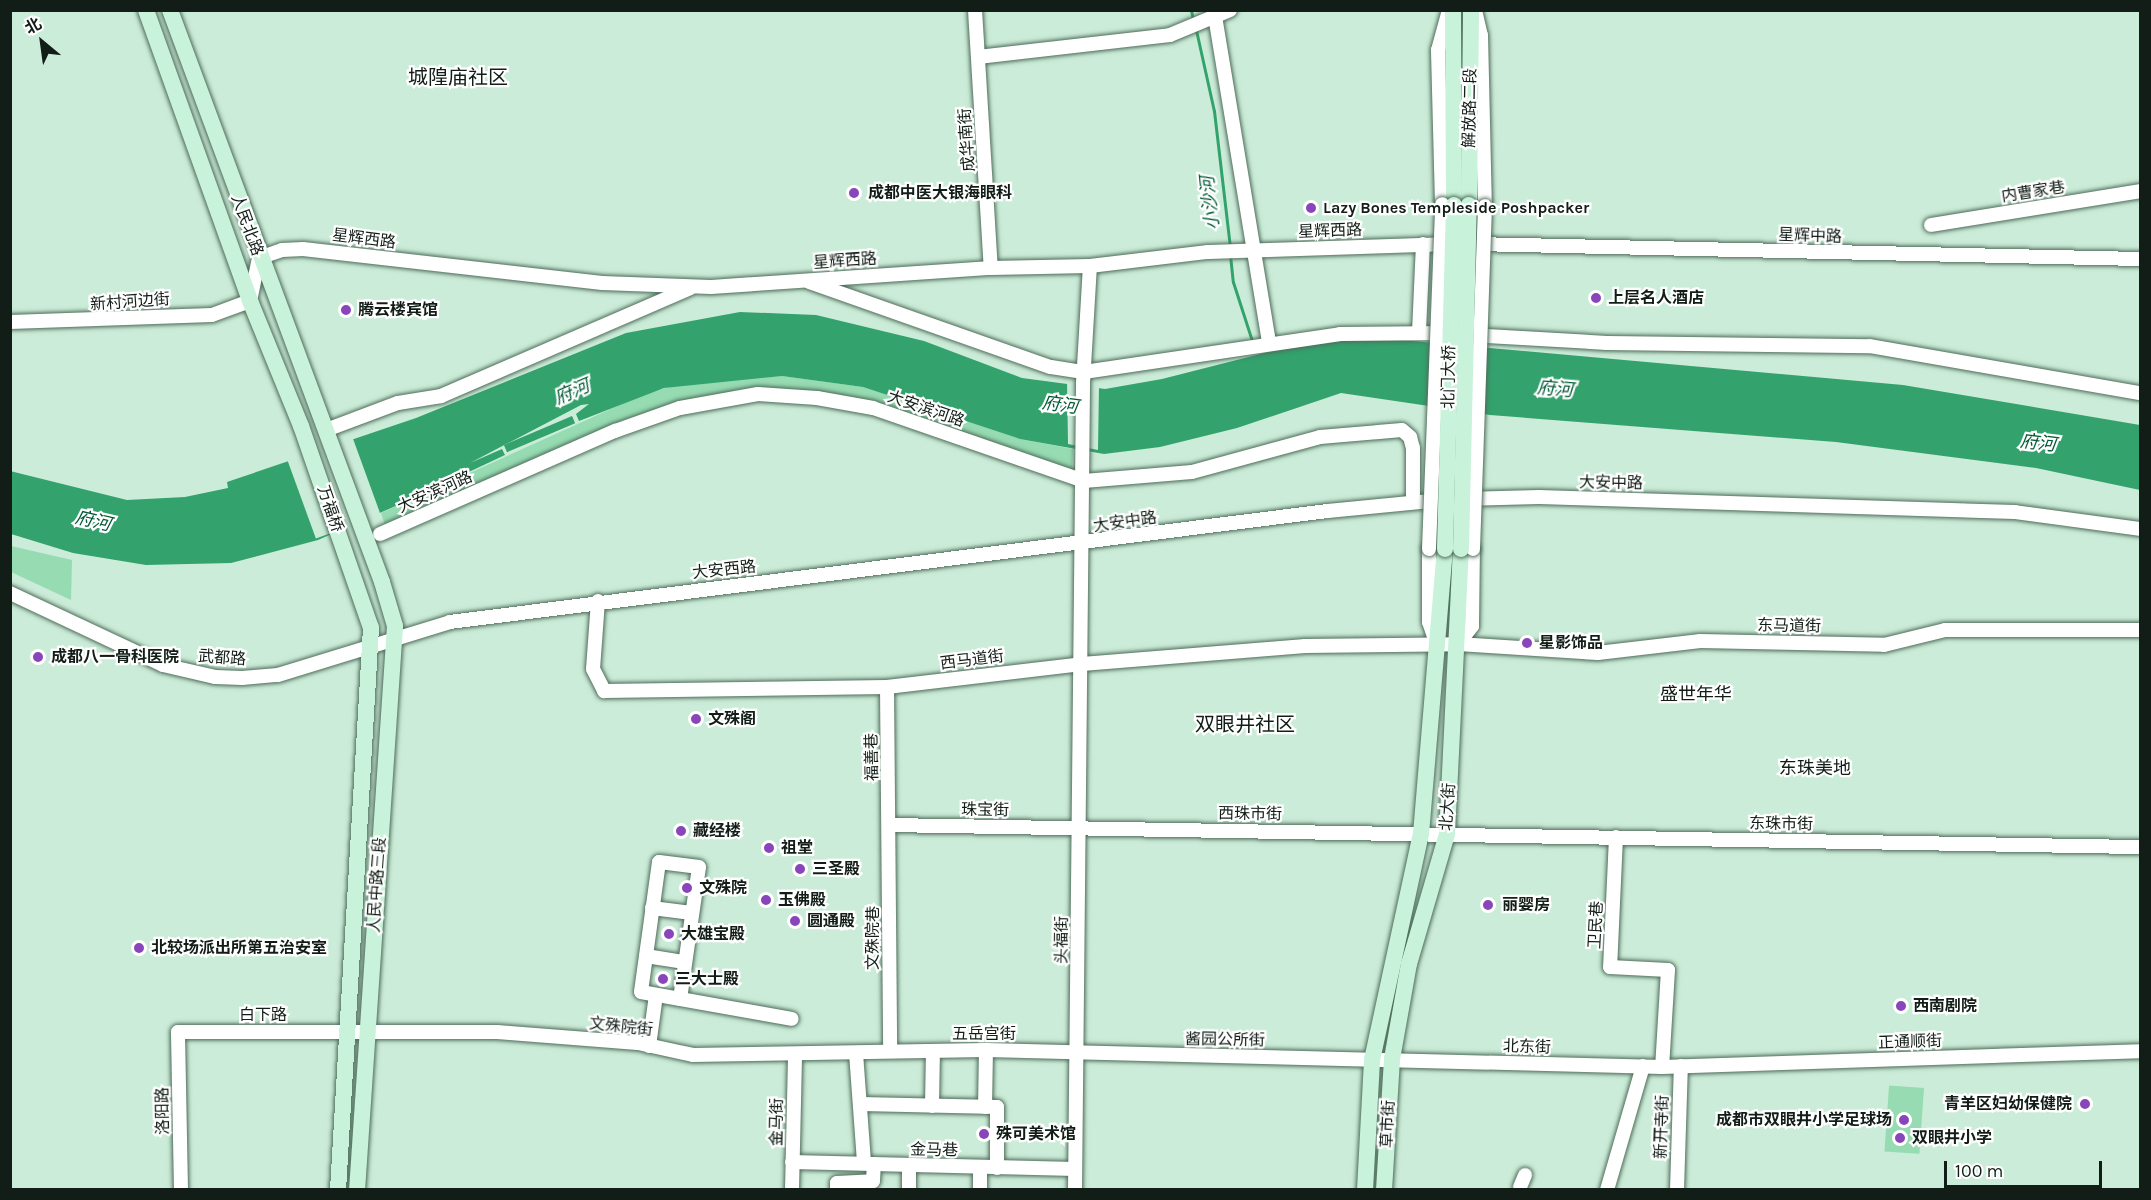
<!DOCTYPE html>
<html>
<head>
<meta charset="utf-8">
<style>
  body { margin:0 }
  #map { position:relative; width:2151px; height:1200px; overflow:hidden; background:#cbecd8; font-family:Karla,"Noto Sans SC",sans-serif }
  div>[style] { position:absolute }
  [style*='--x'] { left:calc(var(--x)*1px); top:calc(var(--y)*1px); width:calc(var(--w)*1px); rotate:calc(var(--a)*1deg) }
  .green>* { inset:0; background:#96dbb2; transform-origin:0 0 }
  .water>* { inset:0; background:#33a26c; transform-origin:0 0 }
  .pier>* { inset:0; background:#cbecd8; transform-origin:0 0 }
  .stream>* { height:3px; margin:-1.5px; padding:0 1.5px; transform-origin:1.5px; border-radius:1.5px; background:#33a26c }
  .roads { filter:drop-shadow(0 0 2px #4e6c5a) drop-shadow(0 0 2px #4e6c5a) }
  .minor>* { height:14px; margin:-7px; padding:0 7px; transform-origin:7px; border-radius:7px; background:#fff }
  .major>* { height:16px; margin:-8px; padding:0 8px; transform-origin:8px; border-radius:8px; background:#c8f2d9 }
  .bridges { filter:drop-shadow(0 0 2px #4e6c5a) drop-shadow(0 0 2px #4e6c5a) }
  .minor-bridge>* { height:14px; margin:-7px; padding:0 7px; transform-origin:7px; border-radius:7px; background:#fff }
  .major-bridge>* { height:16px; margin:-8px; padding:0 8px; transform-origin:8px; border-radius:8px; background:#c8f2d9 }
  .dots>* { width:16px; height:16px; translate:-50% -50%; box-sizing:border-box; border:3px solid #fff; border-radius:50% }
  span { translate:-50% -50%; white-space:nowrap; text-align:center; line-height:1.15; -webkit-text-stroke:4.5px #fff; paint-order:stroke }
  .street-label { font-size:16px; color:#111d16 }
  .poi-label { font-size:16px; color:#111d16; font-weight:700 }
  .left { translate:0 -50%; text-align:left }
  .right { translate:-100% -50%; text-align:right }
  .water-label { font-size:18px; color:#025a36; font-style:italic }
  .neighbourhood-label { font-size:18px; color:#111d16 }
  .quarter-label { font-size:20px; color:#111d16 }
  .frame { position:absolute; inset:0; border:12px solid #111d16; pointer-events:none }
  .north { position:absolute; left:12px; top:12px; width:60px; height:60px; -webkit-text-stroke:4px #fff; paint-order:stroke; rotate:331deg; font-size:16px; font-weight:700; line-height:24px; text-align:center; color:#111d16 }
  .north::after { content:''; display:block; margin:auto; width:21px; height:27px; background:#111d16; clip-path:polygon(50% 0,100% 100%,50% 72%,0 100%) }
  .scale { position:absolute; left:1944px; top:1161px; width:158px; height:27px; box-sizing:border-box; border:3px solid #111d16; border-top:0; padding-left:8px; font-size:18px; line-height:21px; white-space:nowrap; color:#111d16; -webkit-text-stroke:4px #fff; paint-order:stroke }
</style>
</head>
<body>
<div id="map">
  <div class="green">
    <i style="clip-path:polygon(782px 376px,863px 387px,1020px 439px,1073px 449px,1072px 471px,815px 395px,692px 402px,386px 528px,381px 513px,644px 394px,684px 383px)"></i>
    <i style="clip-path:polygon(11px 546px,72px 560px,71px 600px,11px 572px)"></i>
    <i style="left:1924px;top:1088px;width:66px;height:35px;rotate:94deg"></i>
  </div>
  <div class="water">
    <i style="clip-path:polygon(740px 312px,816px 315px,924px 341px,1022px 378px,1105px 389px,1162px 379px,1295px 345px,1379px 338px,1903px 385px,2140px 425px,2140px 490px,2036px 468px,1836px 442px,1490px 415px,1341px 393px,1237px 428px,1160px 447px,1104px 454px,1020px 439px,863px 387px,782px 376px,664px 388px,579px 421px,576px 414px,589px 404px,581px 405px,470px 463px,502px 449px,505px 455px,407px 501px,318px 540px,231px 563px,146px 565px,73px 553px,11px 534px,10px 471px,127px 500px,185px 497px,228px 488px,227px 482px,416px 418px,626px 333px)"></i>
    <i style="left:572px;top:416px;width:8px;height:74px;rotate:67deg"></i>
  </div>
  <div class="pier">
    <i style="clip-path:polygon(1067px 381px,1099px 385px,1098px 450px,1068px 444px)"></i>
    <i style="left:352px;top:436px;width:84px;height:69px;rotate:70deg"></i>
  </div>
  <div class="stream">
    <i style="--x:1191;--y:10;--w:10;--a:79"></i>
    <i style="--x:1196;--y:30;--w:83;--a:77.5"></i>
    <i style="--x:1214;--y:111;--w:138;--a:83.3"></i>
    <i style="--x:1230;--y:255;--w:27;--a:84"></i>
    <i style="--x:1233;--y:282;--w:65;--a:72.1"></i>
  </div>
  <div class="roads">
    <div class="minor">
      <i style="--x:975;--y:10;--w:258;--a:86.5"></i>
      <i style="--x:1214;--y:10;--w:337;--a:80.6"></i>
      <i style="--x:1475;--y:10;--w:26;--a:77"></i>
      <i style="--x:1481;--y:35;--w:171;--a:88.7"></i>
      <i style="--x:978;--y:57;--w:193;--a:-6.5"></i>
      <i style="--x:1170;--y:35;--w:65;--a:-22.6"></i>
      <i style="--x:1442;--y:204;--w:154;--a:-91.5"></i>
      <i style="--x:1438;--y:50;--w:41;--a:-74.6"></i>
      <i style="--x:1931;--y:225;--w:212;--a:-9.2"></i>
      <i style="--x:1474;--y:244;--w:666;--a:1.29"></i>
      <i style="--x:809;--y:282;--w:256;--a:19.4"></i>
      <i style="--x:1051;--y:367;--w:33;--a:9"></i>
      <i style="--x:1084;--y:372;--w:259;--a:-8.4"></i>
      <i style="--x:1340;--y:334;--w:107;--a:-0.5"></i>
      <i style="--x:10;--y:322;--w:202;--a:-2"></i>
      <i style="--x:212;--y:315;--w:40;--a:-20.2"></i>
      <i style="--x:250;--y:301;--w:44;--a:-78.2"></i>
      <i style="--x:259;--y:258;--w:24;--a:-19"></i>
      <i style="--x:282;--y:250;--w:21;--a:-3"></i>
      <i style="--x:303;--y:249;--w:301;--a:6.5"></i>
      <i style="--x:602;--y:283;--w:109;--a:2.1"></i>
      <i style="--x:711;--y:287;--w:281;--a:-3.9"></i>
      <i style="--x:991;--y:268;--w:99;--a:-1.2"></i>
      <i style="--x:1090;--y:266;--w:119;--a:-6.8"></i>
      <i style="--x:1208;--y:252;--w:244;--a:-1.9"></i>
      <i style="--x:1419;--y:332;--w:88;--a:-87.4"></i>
      <i style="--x:1469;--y:335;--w:138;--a:3.3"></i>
      <i style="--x:1607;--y:343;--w:263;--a:0.7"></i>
      <i style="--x:1870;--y:346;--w:274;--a:9.9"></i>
      <i style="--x:326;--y:430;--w:77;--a:-20.6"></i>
      <i style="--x:398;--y:403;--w:44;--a:-9.2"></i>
      <i style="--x:441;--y:396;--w:271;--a:-23.4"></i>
      <i style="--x:1463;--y:499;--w:76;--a:-1.5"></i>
      <i style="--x:1539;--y:497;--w:476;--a:1.8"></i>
      <i style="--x:2015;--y:512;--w:126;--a:7.7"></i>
      <i style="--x:380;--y:534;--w:257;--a:-23.7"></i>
      <i style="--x:615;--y:431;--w:69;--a:-19.5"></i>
      <i style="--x:680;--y:408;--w:79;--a:-10.2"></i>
      <i style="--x:758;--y:394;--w:59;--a:3.9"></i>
      <i style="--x:817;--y:398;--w:57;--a:10.1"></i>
      <i style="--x:873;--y:408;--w:223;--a:19.1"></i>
      <i style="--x:1084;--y:481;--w:108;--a:-4.8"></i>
      <i style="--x:1192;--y:472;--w:133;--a:-15.3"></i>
      <i style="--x:1320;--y:437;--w:82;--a:-4.9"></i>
      <i style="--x:1402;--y:430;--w:11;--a:41"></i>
      <i style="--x:1410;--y:437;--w:11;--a:75"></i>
      <i style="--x:1413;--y:448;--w:54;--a:90"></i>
      <i style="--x:1429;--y:549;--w:73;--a:90"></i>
      <i style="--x:1429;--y:622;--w:21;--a:71"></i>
      <i style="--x:10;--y:593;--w:169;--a:25.2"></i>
      <i style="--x:163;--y:665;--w:53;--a:13"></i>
      <i style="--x:215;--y:677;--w:27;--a:2"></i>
      <i style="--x:242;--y:678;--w:36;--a:-5"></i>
      <i style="--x:278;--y:675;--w:180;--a:-17.1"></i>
      <i style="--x:450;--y:622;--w:884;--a:-7.21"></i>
      <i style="--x:1327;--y:511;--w:115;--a:-5.5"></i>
      <i style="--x:598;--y:601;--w:68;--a:94.2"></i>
      <i style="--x:593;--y:669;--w:25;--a:63"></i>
      <i style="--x:604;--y:691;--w:283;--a:-0.8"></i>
      <i style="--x:887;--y:687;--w:196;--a:-6.7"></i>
      <i style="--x:1082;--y:664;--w:224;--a:-4.6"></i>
      <i style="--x:1305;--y:646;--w:153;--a:-0.7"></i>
      <i style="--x:1458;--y:644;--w:140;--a:3.7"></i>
      <i style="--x:1598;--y:653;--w:103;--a:-6.7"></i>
      <i style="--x:1700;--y:641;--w:184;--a:1.2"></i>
      <i style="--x:1884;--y:645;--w:63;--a:-13.8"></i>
      <i style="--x:1945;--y:630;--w:195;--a:0"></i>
      <i style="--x:1458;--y:644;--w:23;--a:-52"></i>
      <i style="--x:1472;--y:626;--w:77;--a:-89.3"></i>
      <i style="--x:887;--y:687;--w:364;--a:89.5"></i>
      <i style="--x:889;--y:825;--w:1251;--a:1.01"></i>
      <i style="--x:1616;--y:837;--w:130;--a:92.6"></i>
      <i style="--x:1610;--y:967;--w:58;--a:3"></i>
      <i style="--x:1668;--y:970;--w:97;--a:93.5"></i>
      <i style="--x:652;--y:908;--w:40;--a:7.1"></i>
      <i style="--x:646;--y:956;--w:39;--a:9"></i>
      <i style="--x:680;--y:999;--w:133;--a:-81.8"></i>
      <i style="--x:699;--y:867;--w:40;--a:-172.9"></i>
      <i style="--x:659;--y:862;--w:131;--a:97.9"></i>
      <i style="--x:641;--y:992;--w:153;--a:10.1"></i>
      <i style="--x:649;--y:1046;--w:51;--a:-82.2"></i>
      <i style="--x:856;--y:1053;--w:110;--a:85.8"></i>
      <i style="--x:861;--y:1104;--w:136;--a:1.3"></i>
      <i style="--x:997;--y:1107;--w:61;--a:90"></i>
      <i style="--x:932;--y:1106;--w:55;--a:-89"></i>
      <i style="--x:985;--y:1107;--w:57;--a:-89"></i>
      <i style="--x:792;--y:1162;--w:283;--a:1.4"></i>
      <i style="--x:1520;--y:1187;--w:13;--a:-67"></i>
      <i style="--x:181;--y:1190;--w:158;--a:-91.1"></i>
      <i style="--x:178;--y:1032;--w:319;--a:0"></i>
      <i style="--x:497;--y:1032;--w:141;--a:4.5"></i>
      <i style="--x:638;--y:1043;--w:56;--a:12.3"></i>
      <i style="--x:693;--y:1055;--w:293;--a:-1"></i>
      <i style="--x:986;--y:1050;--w:676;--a:1.44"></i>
      <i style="--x:1662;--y:1067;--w:478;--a:-1.9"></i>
      <i style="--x:792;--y:1190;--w:134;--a:-88.7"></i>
      <i style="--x:837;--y:1190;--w:7;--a:-90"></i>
      <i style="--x:837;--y:1183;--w:36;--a:-3"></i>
      <i style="--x:873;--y:1181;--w:17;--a:-87"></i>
      <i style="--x:909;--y:1190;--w:24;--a:-90"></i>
      <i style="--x:980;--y:1190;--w:23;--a:-90"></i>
      <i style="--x:1075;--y:1190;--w:807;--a:-89.43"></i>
      <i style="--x:1083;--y:383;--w:117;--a:-86.6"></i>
      <i style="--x:1607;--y:1190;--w:129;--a:-73.8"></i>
      <i style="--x:1677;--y:1190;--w:124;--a:-88.2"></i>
    </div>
    <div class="major">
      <i style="--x:146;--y:10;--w:309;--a:70.3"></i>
      <i style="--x:250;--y:301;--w:135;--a:67.8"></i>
      <i style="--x:301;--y:426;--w:214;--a:70.9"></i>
      <i style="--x:371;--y:628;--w:563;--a:93.36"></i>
      <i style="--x:170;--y:10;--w:610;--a:69.66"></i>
      <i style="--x:382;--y:582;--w:46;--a:73.5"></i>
      <i style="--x:395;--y:626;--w:565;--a:93.85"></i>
      <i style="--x:1453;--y:10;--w:195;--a:89.7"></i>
      <i style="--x:1469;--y:205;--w:195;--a:-89.4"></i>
      <i style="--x:1365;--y:1190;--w:130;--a:-86.9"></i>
      <i style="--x:1372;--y:1060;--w:231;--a:-77.8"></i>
      <i style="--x:1421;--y:834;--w:286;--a:-85.2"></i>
      <i style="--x:1384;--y:1190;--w:131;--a:-86.5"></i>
      <i style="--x:1392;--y:1059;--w:97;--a:-79.9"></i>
      <i style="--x:1409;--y:964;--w:135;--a:-73.7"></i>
      <i style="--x:1447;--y:834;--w:285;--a:-87.2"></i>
    </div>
  </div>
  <div class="bridges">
    <div class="minor-bridge">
      <i style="--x:1429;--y:549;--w:345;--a:-87.8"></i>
      <i style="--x:1473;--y:549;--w:343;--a:-88"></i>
    </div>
    <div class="major-bridge">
      <i style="--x:1445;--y:549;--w:344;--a:-88.5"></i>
      <i style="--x:1461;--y:549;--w:344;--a:-88.7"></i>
    </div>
  </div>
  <div class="dots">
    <i style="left:854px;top:193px;background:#8946bb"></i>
    <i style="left:1311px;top:208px;background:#8946bb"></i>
    <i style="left:1596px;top:298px;background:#8946bb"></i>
    <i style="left:346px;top:310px;background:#8946bb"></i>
    <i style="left:1527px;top:643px;background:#8946bb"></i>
    <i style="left:38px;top:657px;background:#8946bb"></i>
    <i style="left:696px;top:719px;background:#8946bb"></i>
    <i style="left:681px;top:831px;background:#8946bb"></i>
    <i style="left:769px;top:848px;background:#8946bb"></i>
    <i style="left:800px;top:869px;background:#8946bb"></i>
    <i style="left:687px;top:888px;background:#8946bb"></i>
    <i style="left:766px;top:900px;background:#8946bb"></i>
    <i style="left:1488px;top:905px;background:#8946bb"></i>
    <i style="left:795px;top:921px;background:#8946bb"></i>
    <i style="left:669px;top:934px;background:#8946bb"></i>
    <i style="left:139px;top:948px;background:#8946bb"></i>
    <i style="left:663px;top:979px;background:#8946bb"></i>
    <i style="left:1901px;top:1006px;background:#8946bb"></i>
    <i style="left:2085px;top:1104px;background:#8946bb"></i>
    <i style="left:1904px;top:1120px;background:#8946bb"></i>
    <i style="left:984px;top:1134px;background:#8946bb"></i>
    <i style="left:1900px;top:1138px;background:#8946bb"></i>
  </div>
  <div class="street-label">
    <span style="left:1470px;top:108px;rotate:-89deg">解放路二段</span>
    <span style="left:967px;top:140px;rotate:-94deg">成华南街</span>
    <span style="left:2033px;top:192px;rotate:-9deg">内曹家巷</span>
    <span style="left:247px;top:225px;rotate:70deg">人民北路</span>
    <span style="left:1330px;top:231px;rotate:-2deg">星辉西路</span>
    <span style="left:1810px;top:236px;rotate:2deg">星辉中路</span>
    <span style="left:364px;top:239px;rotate:7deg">星辉西路</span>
    <span style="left:845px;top:261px;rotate:-4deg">星辉西路</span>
    <span style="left:130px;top:302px;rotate:-4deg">新村河边街</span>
    <span style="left:1449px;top:377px;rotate:-89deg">北门大桥</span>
    <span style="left:926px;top:409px;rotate:19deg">大安滨河路</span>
    <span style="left:1611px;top:483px;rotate:1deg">大安中路</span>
    <span style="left:435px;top:492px;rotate:-24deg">大安滨河路</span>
    <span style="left:330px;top:509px;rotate:71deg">万福桥</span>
    <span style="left:1125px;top:522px;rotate:-8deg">大安中路</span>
    <span style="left:724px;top:570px;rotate:-6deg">大安西路</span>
    <span style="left:1789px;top:626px;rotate:1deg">东马道街</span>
    <span style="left:222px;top:658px;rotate:4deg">武都路</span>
    <span style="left:972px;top:660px;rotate:-7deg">西马道街</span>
    <span style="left:872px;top:757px;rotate:-91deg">福善巷</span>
    <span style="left:1448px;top:807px;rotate:-86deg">北大街</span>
    <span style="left:985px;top:810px;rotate:1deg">珠宝街</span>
    <span style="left:1250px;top:814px;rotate:1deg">西珠市街</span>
    <span style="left:1781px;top:824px;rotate:1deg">东珠市街</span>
    <span style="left:377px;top:885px;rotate:-86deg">人民中路三段</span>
    <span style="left:1596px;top:925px;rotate:-87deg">卫民巷</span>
    <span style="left:873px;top:938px;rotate:-90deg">文殊院巷</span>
    <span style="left:1062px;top:940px;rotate:-89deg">头福街</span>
    <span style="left:263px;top:1015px">白下路</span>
    <span style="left:621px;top:1027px;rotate:6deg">文殊院街</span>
    <span style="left:984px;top:1034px">五岳宫街</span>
    <span style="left:1225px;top:1040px;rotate:1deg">酱园公所街</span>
    <span style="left:1910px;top:1042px;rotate:-2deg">正通顺街</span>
    <span style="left:1527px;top:1047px;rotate:2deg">北东街</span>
    <span style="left:163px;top:1111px;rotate:-91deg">洛阳路</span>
    <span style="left:777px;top:1122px;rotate:-89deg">金马街</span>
    <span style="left:1388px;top:1124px;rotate:-87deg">草市街</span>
    <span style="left:1662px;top:1127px;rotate:-88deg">新开寺街</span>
    <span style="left:934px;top:1150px;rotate:1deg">金马巷</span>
  </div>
  <div class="poi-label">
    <span class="left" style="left:868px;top:193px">成都中医大银海眼科</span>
    <span class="left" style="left:1323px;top:208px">Lazy Bones Templeside Poshpacker</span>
    <span class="left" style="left:1608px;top:298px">上层名人酒店</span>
    <span class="left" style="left:358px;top:310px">腾云楼宾馆</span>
    <span class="left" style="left:1539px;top:643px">星影饰品</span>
    <span class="left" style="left:51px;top:657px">成都八一骨科医院</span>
    <span class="left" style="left:708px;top:719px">文殊阁</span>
    <span class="left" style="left:693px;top:831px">藏经楼</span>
    <span class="left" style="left:781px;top:848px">祖堂</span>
    <span class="left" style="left:812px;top:869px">三圣殿</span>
    <span class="left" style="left:699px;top:888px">文殊院</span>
    <span class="left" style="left:778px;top:900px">玉佛殿</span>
    <span class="left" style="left:1502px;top:905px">丽婴房</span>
    <span class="left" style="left:807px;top:921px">圆通殿</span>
    <span class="left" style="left:681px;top:934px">大雄宝殿</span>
    <span class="left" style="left:151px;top:948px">北较场派出所第五治安室</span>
    <span class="left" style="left:675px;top:979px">三大士殿</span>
    <span class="left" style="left:1913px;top:1006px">西南剧院</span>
    <span class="right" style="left:2072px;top:1104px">青羊区妇幼保健院</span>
    <span class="right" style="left:1892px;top:1120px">成都市双眼井小学足球场</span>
    <span class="left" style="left:996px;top:1134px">殊可美术馆</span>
    <span class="left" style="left:1912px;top:1138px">双眼井小学</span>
  </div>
  <div class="water-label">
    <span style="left:1210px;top:203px;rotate:-96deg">小沙河</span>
    <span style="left:1555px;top:389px;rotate:5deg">府河</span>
    <span style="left:572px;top:392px;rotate:-23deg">府河</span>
    <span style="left:1060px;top:405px;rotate:8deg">府河</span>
    <span style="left:2038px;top:443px;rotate:7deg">府河</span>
    <span style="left:93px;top:521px;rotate:13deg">府河</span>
  </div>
  <div class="neighbourhood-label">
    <span style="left:1696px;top:694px">盛世年华</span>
    <span style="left:1815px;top:768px">东珠美地</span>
  </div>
  <div class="quarter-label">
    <span style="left:458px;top:77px">城隍庙社区</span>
    <span style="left:1245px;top:724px">双眼井社区</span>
  </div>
  <div class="frame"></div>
  <div class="north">北</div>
  <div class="scale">100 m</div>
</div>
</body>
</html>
